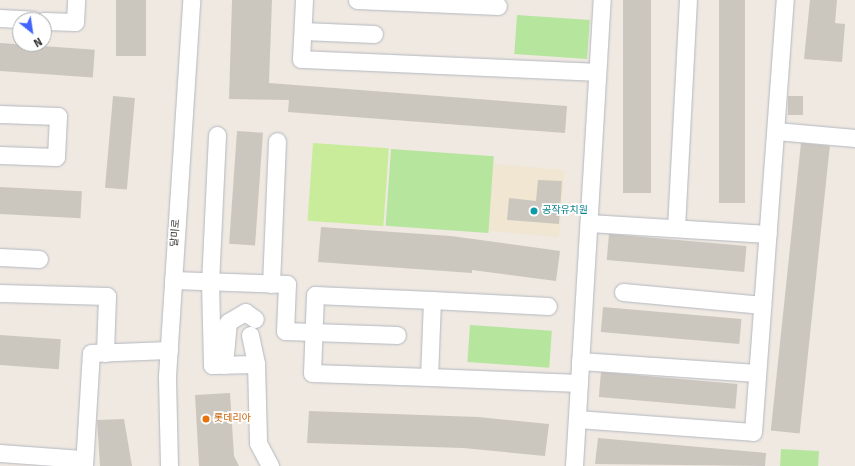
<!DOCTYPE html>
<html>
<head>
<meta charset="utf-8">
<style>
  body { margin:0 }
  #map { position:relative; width:855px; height:466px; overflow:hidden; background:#efe9e1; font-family:Signika,"Noto Sans KR",sans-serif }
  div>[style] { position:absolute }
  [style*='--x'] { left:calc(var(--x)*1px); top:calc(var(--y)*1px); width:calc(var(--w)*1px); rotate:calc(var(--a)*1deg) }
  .education>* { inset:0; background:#f0e6d1; transform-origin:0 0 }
  .green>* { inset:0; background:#b6e59e; transform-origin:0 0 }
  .pitch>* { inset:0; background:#c9ec9a; transform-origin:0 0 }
  .building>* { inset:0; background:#cbc7bf; transform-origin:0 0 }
  .roads { filter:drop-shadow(0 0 1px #b4b7c1) drop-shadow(0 0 1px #b4b7c1) }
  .minor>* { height:17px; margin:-8.5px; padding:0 8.5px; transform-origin:8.5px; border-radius:8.5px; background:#fff }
  .dots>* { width:11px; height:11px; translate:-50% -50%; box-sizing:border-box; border:2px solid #fff; border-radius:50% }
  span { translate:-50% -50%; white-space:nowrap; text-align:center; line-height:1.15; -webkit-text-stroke:3.5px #fff; paint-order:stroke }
  .culture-label { font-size:10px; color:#0d838f }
  .left { translate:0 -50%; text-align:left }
  .street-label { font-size:10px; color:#2e2e2e }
  .food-label { font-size:10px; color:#c56008 }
  .north { position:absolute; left:12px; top:12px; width:40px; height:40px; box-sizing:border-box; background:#fff; border:1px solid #ababab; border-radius:50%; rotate:150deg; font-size:11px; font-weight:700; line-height:16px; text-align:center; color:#2e2e2e }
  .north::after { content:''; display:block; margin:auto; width:14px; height:18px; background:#4264fb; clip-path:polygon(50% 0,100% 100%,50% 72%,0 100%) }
</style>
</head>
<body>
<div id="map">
  <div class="education">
    <i style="left:494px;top:164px;width:71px;height:67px;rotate:5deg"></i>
  </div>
  <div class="green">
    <i style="left:517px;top:15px;width:73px;height:39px;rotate:4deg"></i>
    <i style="left:391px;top:149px;width:103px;height:77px;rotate:4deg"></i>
    <i style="left:470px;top:325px;width:82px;height:37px;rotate:4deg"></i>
    <i style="left:781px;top:449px;width:38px;height:17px;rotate:3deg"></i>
  </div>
  <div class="pitch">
    <i style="left:313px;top:143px;width:76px;height:78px;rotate:4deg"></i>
  </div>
  <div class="building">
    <i style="left:116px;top:0;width:30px;height:56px"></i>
    <i style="clip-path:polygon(232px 0,272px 0,269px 83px,567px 106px,565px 133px,288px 112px,289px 100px,229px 99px)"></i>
    <i style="left:623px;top:0;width:28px;height:193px"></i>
    <i style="left:719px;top:0;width:26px;height:203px"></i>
    <i style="clip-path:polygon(810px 0,837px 0,835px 23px,845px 24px,842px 62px,804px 59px)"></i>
    <i style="left:0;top:43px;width:95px;height:28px;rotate:4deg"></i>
    <i style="left:113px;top:96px;width:22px;height:92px;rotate:5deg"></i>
    <i style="left:788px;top:96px;width:15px;height:19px"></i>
    <i style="left:237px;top:131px;width:26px;height:113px;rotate:4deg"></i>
    <i style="left:801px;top:143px;width:29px;height:289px;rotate:6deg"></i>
    <i style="clip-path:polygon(538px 180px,562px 181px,559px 224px,507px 220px,509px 198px,536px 201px)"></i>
    <i style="left:0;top:187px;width:82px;height:27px;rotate:3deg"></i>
    <i style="clip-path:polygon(321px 227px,451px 236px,560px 251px,556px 281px,472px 270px,472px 273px,318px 262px)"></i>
    <i style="left:609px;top:234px;width:138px;height:26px;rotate:5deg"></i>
    <i style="left:603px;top:307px;width:139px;height:25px;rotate:5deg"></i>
    <i style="left:0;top:335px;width:61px;height:30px;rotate:4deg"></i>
    <i style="left:601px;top:372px;width:137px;height:25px;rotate:5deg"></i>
    <i style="clip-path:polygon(230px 393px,234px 456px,239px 466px,199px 466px,195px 395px)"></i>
    <i style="clip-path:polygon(309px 411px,478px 417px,549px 424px,545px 456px,463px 448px,307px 443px)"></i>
    <i style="clip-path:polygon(124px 419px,132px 466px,100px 466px,97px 420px)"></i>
    <i style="clip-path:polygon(598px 438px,766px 453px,765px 466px,595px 464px)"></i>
  </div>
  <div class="roads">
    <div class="minor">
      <i style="--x:304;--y:0;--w:59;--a:92.9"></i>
      <i style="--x:301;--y:59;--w:296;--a:2.5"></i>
      <i style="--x:357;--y:0;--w:141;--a:2.4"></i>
      <i style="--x:0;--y:18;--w:33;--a:3"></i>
      <i style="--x:44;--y:21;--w:31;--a:2"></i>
      <i style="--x:75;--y:22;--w:22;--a:-87"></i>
      <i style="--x:303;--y:31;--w:71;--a:2.4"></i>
      <i style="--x:0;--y:114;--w:58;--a:2"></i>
      <i style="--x:58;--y:116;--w:41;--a:92.8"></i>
      <i style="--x:56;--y:157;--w:56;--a:-178"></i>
      <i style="--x:776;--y:131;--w:79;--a:5.1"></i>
      <i style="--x:217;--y:135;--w:147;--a:92.7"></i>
      <i style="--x:210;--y:282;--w:83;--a:88.6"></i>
      <i style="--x:212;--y:365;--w:44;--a:-1.3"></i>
      <i style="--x:256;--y:364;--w:79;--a:88.5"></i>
      <i style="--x:258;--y:443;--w:26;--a:62"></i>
      <i style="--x:589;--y:223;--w:179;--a:3.5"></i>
      <i style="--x:676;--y:228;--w:228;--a:-87"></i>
      <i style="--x:0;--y:257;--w:39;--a:3"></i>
      <i style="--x:173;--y:280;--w:114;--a:2"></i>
      <i style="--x:287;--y:284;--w:47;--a:92.4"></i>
      <i style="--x:285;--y:331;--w:112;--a:2"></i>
      <i style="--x:271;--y:284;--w:143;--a:-87.6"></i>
      <i style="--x:623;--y:292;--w:140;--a:5.3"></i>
      <i style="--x:0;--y:293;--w:107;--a:1.6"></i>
      <i style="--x:107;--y:296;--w:57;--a:92"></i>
      <i style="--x:432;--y:300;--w:77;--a:92.2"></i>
      <i style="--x:429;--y:377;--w:117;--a:-178"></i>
      <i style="--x:312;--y:373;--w:78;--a:-87.8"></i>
      <i style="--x:315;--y:295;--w:117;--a:2.4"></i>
      <i style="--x:432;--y:300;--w:116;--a:3"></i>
      <i style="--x:250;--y:335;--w:30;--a:78"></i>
      <i style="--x:580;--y:361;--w:177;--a:3.9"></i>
      <i style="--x:224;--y:365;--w:43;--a:-84.7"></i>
      <i style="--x:228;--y:322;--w:20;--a:-30"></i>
      <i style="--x:245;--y:312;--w:12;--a:35"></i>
      <i style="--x:429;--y:377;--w:150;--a:2.3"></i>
      <i style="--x:577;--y:419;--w:176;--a:4.2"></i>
      <i style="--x:753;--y:432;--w:433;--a:-85.8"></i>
      <i style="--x:0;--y:453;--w:82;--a:4.2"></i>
      <i style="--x:84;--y:466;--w:113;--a:-86.5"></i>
      <i style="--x:91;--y:353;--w:78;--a:-2.2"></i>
      <i style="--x:169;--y:466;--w:90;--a:-91.3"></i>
      <i style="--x:167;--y:376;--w:377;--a:-86.3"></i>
      <i style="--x:574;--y:466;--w:467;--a:-86.6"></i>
    </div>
  </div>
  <div class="dots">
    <i style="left:534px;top:211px;background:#0f9aa8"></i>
    <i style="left:206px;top:419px;background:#e8710a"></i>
  </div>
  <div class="culture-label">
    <span class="left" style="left:542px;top:211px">공작유치원</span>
  </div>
  <div class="street-label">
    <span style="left:176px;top:233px;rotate:-86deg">달미로</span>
  </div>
  <div class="food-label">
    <span class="left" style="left:214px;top:419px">롯데리아</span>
  </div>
  <div class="north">N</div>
</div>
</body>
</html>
